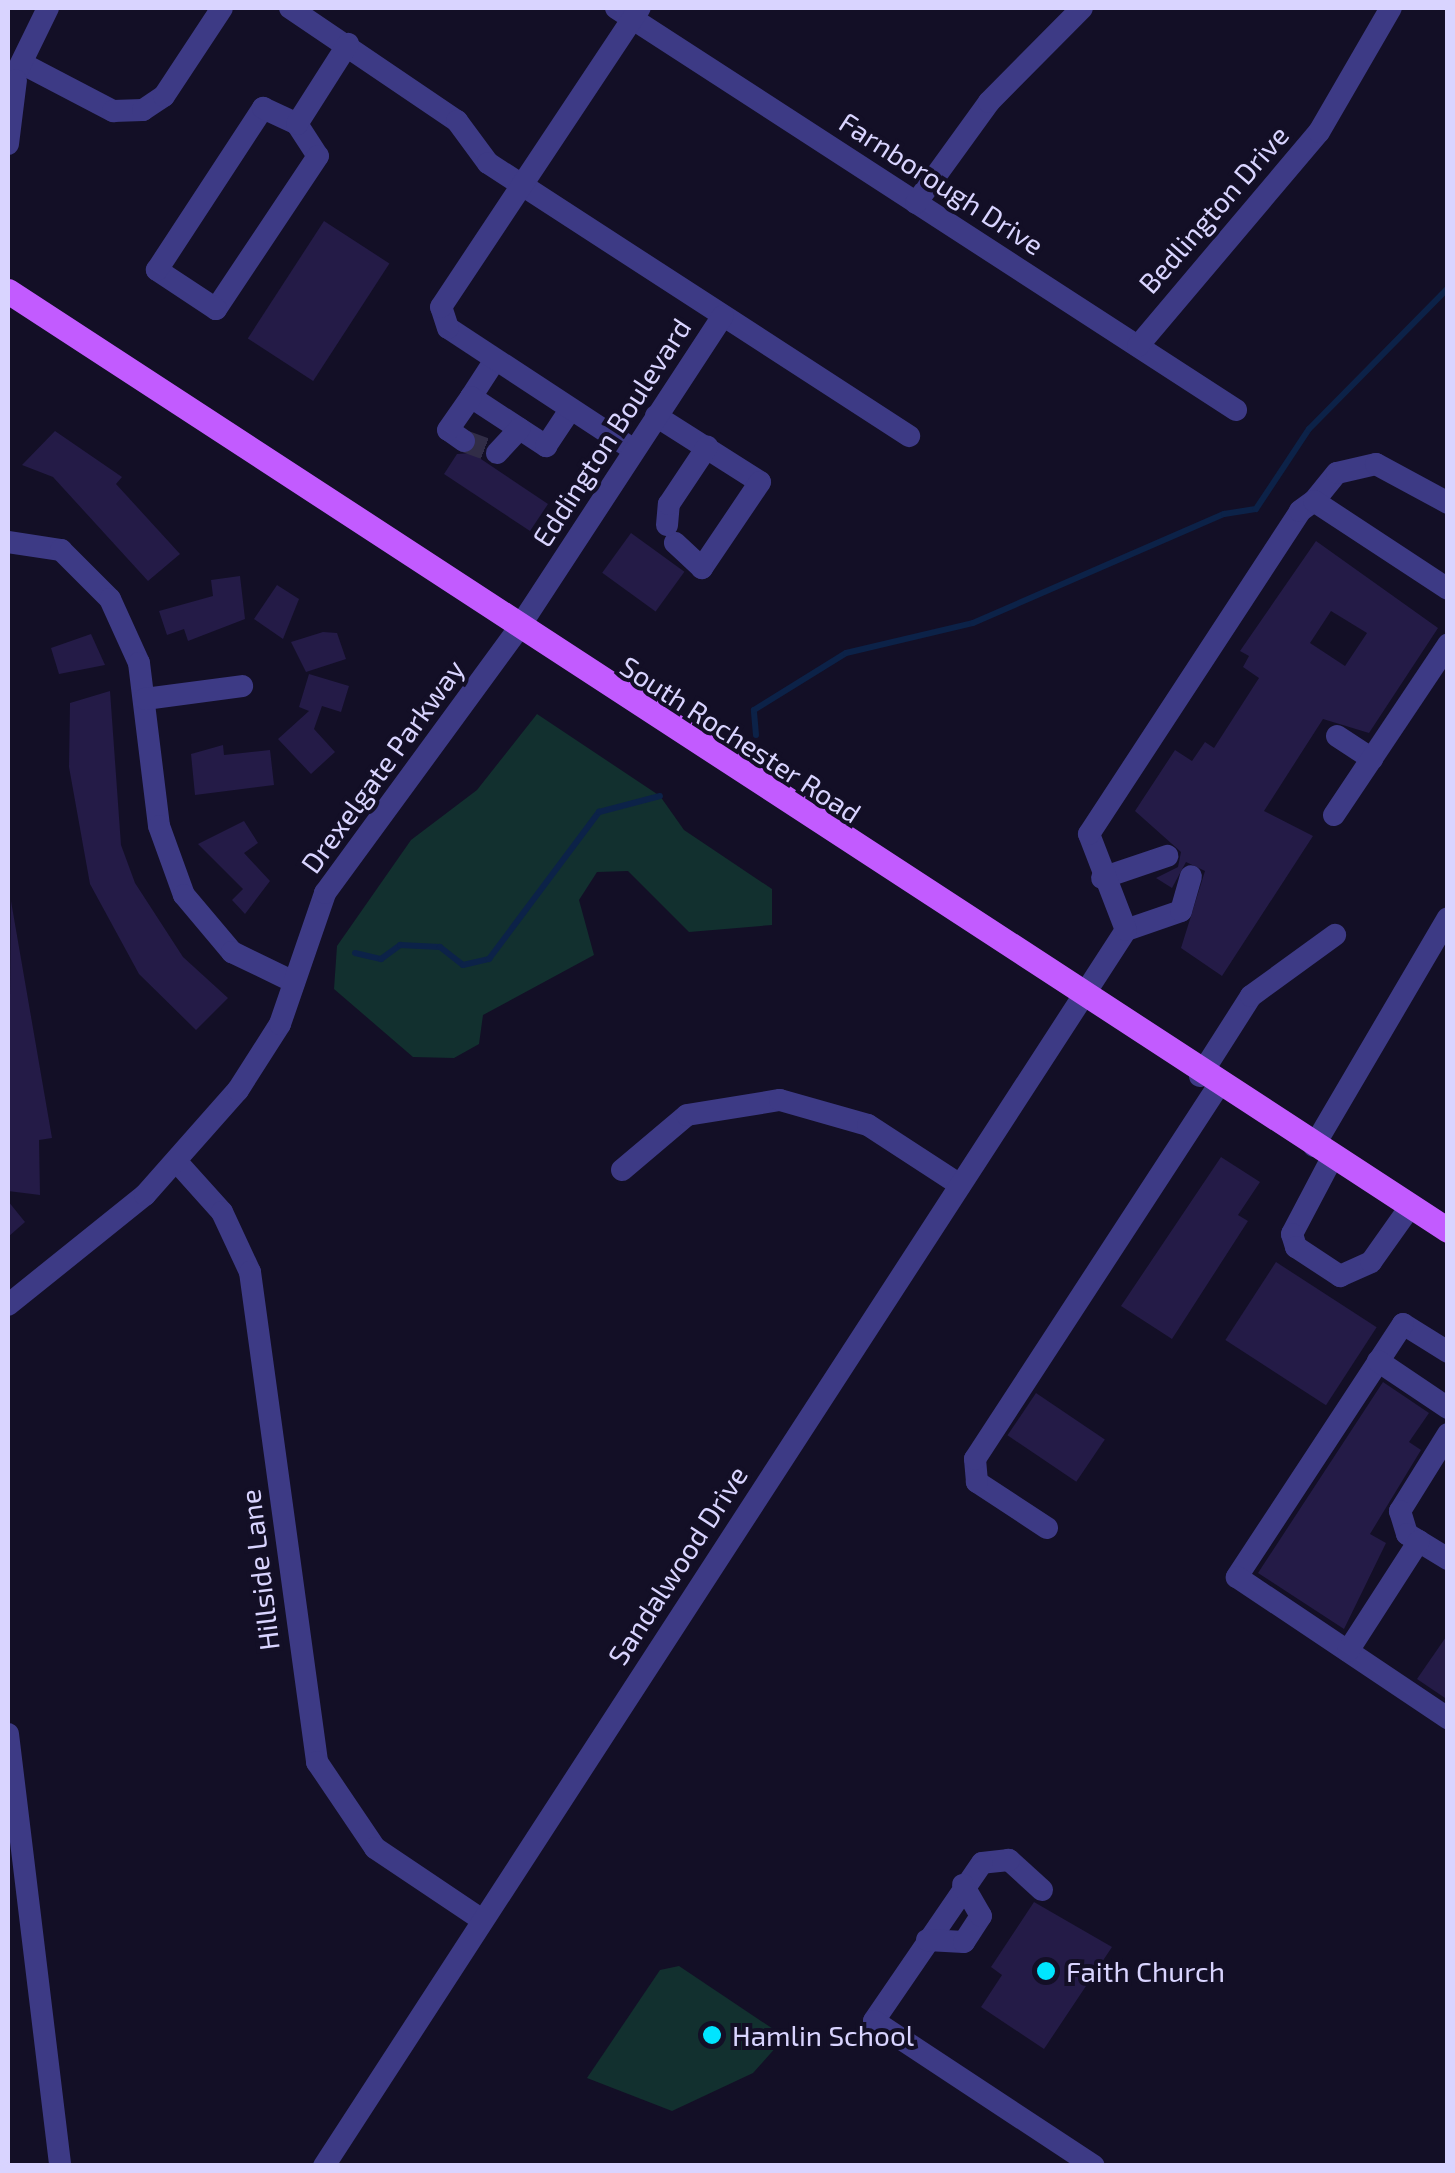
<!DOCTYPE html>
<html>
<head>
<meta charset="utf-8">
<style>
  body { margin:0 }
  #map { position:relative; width:1455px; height:2173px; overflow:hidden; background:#130f26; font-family:"Exo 2",sans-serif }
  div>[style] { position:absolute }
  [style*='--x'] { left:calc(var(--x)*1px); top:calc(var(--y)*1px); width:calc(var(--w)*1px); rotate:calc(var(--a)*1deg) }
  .green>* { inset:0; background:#12302f }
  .stream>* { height:6px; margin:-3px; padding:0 3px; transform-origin:3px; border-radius:3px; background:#0c2248 }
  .building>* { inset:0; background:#241b47; transform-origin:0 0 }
  .minor-tunnel>* { height:22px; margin-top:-11px; transform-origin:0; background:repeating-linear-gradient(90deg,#312d47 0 22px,transparent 0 33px) }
  .minor>* { height:22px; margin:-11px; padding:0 11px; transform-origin:11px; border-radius:11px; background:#3d3a85 }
  .major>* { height:25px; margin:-12.5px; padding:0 12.5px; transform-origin:12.5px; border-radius:12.5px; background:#c25bff }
  .dots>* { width:28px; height:28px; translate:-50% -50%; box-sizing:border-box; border:5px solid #130f26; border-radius:50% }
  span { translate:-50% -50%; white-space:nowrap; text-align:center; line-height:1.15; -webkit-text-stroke:8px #130f26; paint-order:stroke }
  .street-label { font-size:28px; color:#d9d4ff }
  .poi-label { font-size:28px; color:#d9d4ff }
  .left { translate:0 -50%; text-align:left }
  .frame { position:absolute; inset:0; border:10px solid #d9d4ff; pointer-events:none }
</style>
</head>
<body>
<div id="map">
  <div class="green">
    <i style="clip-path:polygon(537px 714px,660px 796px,684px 830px,772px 889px,772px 925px,689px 932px,628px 871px,597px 872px,579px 900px,594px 955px,483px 1015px,479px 1044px,454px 1058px,413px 1057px,334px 989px,337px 946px,411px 840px,477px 790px)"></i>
    <i style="clip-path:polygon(679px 1966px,785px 2037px,753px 2073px,672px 2111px,587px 2078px,660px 1970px)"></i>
  </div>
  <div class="stream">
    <i style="--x:756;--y:735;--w:25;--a:-95"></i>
    <i style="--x:754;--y:710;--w:108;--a:-31.8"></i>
    <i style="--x:846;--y:653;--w:130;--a:-13.3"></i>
    <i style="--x:973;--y:623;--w:274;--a:-23.5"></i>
    <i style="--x:1224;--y:514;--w:32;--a:-9"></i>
    <i style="--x:1256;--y:509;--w:96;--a:-56.5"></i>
    <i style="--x:1309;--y:429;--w:198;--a:-45.4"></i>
    <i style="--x:355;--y:953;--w:27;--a:13"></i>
    <i style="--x:381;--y:959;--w:24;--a:-36"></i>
    <i style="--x:400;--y:945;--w:40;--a:2.9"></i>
    <i style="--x:440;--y:947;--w:29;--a:38"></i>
    <i style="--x:463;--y:965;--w:27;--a:-13"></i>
    <i style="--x:489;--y:959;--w:184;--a:-53.2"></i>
    <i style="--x:599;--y:812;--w:63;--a:-14.7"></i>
  </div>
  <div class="building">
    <i style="left:324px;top:221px;width:78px;height:140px;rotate:33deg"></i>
    <i style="clip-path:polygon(55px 431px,122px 477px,116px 484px,180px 554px,148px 581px,53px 477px,22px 465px)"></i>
    <i style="clip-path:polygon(472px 453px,548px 504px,530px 531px,444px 474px,457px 454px)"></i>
    <i style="left:631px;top:533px;width:66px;height:49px;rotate:36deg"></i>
    <i style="clip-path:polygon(evenodd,1316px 541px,1438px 628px,1369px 733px,1323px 719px,1264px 811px,1313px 836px,1222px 976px,1181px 948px,1205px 871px,1186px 862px,1172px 888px,1156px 878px,1178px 867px,1181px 852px,1135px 811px,1175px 750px,1192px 761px,1205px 742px,1214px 748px,1259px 678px,1243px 667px,1249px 656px,1240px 651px,1316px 541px,1331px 611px,1367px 633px,1345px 666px,1310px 643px,1331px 611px)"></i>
    <i style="clip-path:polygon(240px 576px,245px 619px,188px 641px,184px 629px,167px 635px,159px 611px,213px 596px,211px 580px)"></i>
    <i style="clip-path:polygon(277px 585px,299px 599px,283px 639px,254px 619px)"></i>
    <i style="clip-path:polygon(323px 632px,337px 633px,346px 659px,306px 672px,291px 642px)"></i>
    <i style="clip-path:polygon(91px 634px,105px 665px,59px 674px,51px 648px)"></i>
    <i style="clip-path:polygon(309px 674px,349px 686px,341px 712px,322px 706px,314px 729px,335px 752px,311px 774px,278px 739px,309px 711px,299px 707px)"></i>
    <i style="clip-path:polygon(110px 691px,121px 845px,135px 883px,183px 957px,228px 998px,196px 1030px,139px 974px,90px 884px,69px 767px,70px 703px)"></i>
    <i style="clip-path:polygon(223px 745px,224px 755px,270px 750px,274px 785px,195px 795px,191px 754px)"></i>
    <i style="clip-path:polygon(244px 821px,258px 843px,244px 853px,270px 881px,245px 914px,232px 900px,243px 889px,198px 844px)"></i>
    <i style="clip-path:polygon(11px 901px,52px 1138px,39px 1140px,40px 1195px,8px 1191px)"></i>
    <i style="clip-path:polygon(1221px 1157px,1260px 1182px,1238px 1215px,1248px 1221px,1172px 1339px,1121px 1306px)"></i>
    <i style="clip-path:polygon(8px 1201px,25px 1222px,8px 1237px)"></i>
    <i style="left:1276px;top:1262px;width:120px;height:93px;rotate:33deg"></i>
    <i style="clip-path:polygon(1383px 1382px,1429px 1413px,1409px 1442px,1421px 1450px,1370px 1534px,1386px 1543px,1344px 1629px,1258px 1573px)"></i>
    <i style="left:1036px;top:1393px;width:83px;height:51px;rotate:34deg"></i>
    <i style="clip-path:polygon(1448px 1634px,1448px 1700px,1417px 1679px)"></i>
    <i style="clip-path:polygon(1034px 1902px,1112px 1947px,1044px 2049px,981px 2007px,1002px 1975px,991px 1967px)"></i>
  </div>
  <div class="minor-tunnel">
    <i style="--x:464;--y:441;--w:35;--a:20"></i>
  </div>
  <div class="minor">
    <i style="--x:290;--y:8;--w:202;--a:34.1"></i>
    <i style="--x:457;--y:121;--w:52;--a:53.6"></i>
    <i style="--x:488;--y:163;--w:502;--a:32.96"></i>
    <i style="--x:616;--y:8;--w:739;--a:32.96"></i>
    <i style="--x:23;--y:64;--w:102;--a:27.6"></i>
    <i style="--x:113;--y:111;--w:30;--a:-2"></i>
    <i style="--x:143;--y:110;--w:25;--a:-34"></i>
    <i style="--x:164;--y:96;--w:105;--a:-56.6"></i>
    <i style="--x:8;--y:90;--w:91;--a:-64"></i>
    <i style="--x:297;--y:124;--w:38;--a:57"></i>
    <i style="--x:318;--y:156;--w:184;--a:123.7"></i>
    <i style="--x:216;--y:309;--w:71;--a:-146.5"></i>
    <i style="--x:157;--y:270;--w:194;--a:-56.8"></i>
    <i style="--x:263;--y:108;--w:38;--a:25"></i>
    <i style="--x:297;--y:124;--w:95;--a:-57.5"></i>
    <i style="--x:8;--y:144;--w:64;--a:-82.9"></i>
    <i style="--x:916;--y:203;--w:125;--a:-54.1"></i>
    <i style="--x:989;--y:102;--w:132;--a:-45.3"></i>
    <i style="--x:1138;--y:346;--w:280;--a:-49.8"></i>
    <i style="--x:1319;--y:132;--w:143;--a:-59.9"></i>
    <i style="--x:495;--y:360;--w:44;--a:123"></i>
    <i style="--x:471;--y:397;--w:90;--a:33.2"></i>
    <i style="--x:546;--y:446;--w:43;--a:-56.3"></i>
    <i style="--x:656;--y:416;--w:123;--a:32.4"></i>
    <i style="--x:760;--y:482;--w:104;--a:124"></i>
    <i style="--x:702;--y:568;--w:37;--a:-137"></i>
    <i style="--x:464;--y:441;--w:19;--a:-145"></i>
    <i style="--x:448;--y:430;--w:40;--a:-55.1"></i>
    <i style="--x:634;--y:450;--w:222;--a:-146.7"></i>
    <i style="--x:448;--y:328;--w:22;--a:-108"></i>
    <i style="--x:441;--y:307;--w:359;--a:-56.4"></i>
    <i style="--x:497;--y:453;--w:33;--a:-47"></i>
    <i style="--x:1314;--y:501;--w:36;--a:-51"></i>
    <i style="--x:1337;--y:473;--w:40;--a:-13"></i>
    <i style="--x:1376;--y:464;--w:82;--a:28.4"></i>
    <i style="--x:667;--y:525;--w:21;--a:-85"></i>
    <i style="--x:669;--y:504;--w:69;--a:-56.3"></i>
    <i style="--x:8;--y:542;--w:54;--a:8.6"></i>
    <i style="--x:61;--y:550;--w:69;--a:45"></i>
    <i style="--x:110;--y:599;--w:70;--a:65.6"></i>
    <i style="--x:139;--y:663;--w:164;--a:83"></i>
    <i style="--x:159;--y:826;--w:73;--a:70.1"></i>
    <i style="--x:184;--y:895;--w:75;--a:49.9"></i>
    <i style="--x:232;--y:952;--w:69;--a:25.8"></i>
    <i style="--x:145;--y:699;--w:98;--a:-7.6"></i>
    <i style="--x:1337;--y:736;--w:42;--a:33.3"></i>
    <i style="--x:1334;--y:815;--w:205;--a:-56.2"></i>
    <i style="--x:1102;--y:878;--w:69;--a:-18.7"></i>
    <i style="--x:1126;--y:930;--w:58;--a:-19.1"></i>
    <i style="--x:1181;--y:911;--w:36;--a:-74"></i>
    <i style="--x:1200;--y:1076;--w:95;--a:-57.5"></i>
    <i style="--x:1251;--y:996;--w:104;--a:-36"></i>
    <i style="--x:1314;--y:1146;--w:264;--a:-59.6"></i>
    <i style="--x:1332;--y:1158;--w:86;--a:117.8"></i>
    <i style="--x:1292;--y:1234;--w:14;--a:73"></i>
    <i style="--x:1296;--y:1247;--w:53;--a:33.4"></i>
    <i style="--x:1340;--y:1276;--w:34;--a:-24"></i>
    <i style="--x:1371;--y:1262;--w:67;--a:-54.7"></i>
    <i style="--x:177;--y:1162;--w:67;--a:48"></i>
    <i style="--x:222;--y:1212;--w:66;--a:65"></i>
    <i style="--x:250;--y:1272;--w:495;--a:82.2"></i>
    <i style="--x:317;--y:1762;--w:104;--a:56"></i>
    <i style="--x:375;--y:1848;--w:129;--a:33.9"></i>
    <i style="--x:622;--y:1170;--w:85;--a:-40.2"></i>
    <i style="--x:687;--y:1115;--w:94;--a:-9.2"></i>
    <i style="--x:780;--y:1100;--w:91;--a:15.9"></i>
    <i style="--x:868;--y:1125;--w:110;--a:33.1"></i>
    <i style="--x:8;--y:1305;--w:176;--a:-38.8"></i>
    <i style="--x:145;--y:1195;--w:140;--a:-48.5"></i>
    <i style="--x:238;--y:1090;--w:78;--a:-57.5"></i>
    <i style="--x:280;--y:1024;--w:139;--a:-71"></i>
    <i style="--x:325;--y:893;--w:327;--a:-53.8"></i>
    <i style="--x:518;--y:629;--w:374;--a:-56.8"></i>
    <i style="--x:1448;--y:1352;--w:53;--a:-148.1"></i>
    <i style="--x:1403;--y:1324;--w:303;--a:123.3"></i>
    <i style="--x:1237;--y:1577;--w:254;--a:33.8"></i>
    <i style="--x:1378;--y:1361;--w:84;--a:33.9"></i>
    <i style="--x:1448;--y:1434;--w:91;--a:121.9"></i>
    <i style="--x:1400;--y:1511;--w:24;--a:73"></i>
    <i style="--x:1407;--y:1534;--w:48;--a:31.4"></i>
    <i style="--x:1047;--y:1528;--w:84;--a:-146.7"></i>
    <i style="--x:977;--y:1482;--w:23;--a:-95"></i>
    <i style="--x:975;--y:1459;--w:445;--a:-56.9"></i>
    <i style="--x:1348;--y:1651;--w:131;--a:-57.2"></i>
    <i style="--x:8;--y:1734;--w:435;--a:83.1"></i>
    <i style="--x:1042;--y:1890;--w:45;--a:-137.7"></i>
    <i style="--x:1009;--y:1860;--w:27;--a:174"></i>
    <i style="--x:982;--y:1863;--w:191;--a:124.4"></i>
    <i style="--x:874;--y:2021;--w:263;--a:33.4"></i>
    <i style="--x:927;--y:1940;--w:37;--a:3"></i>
    <i style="--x:964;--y:1942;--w:31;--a:-57"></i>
    <i style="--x:981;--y:1916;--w:36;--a:-120"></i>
    <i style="--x:324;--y:2166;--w:1473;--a:-57.02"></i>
    <i style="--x:1126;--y:930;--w:103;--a:-111.1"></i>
    <i style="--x:1089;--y:834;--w:386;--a:-56.8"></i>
    <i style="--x:1300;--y:511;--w:17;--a:-36"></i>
    <i style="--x:1314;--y:501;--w:160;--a:33.3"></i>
  </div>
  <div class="major">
    <i style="--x:8;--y:291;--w:1719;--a:33.11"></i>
  </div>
  <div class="dots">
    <i style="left:1046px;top:1971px;background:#00e5ff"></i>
    <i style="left:712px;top:2035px;background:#00e5ff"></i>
  </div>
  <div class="street-label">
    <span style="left:942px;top:183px;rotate:33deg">Farnborough Drive</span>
    <span style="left:1213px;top:209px;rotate:-49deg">Bedlington Drive</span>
    <span style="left:611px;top:432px;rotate:-57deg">Eddington Boulevard</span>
    <span style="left:741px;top:739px;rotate:33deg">South Rochester Road</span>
    <span style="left:382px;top:766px;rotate:-54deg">Drexelgate Parkway</span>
    <span style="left:677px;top:1565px;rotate:-57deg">Sandalwood Drive</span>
    <span style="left:259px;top:1570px;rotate:-97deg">Hillside Lane</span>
  </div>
  <div class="poi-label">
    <span class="left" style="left:1066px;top:1971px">Faith Church</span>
    <span class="left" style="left:732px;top:2035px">Hamlin School</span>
  </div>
  <div class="frame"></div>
</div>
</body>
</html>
